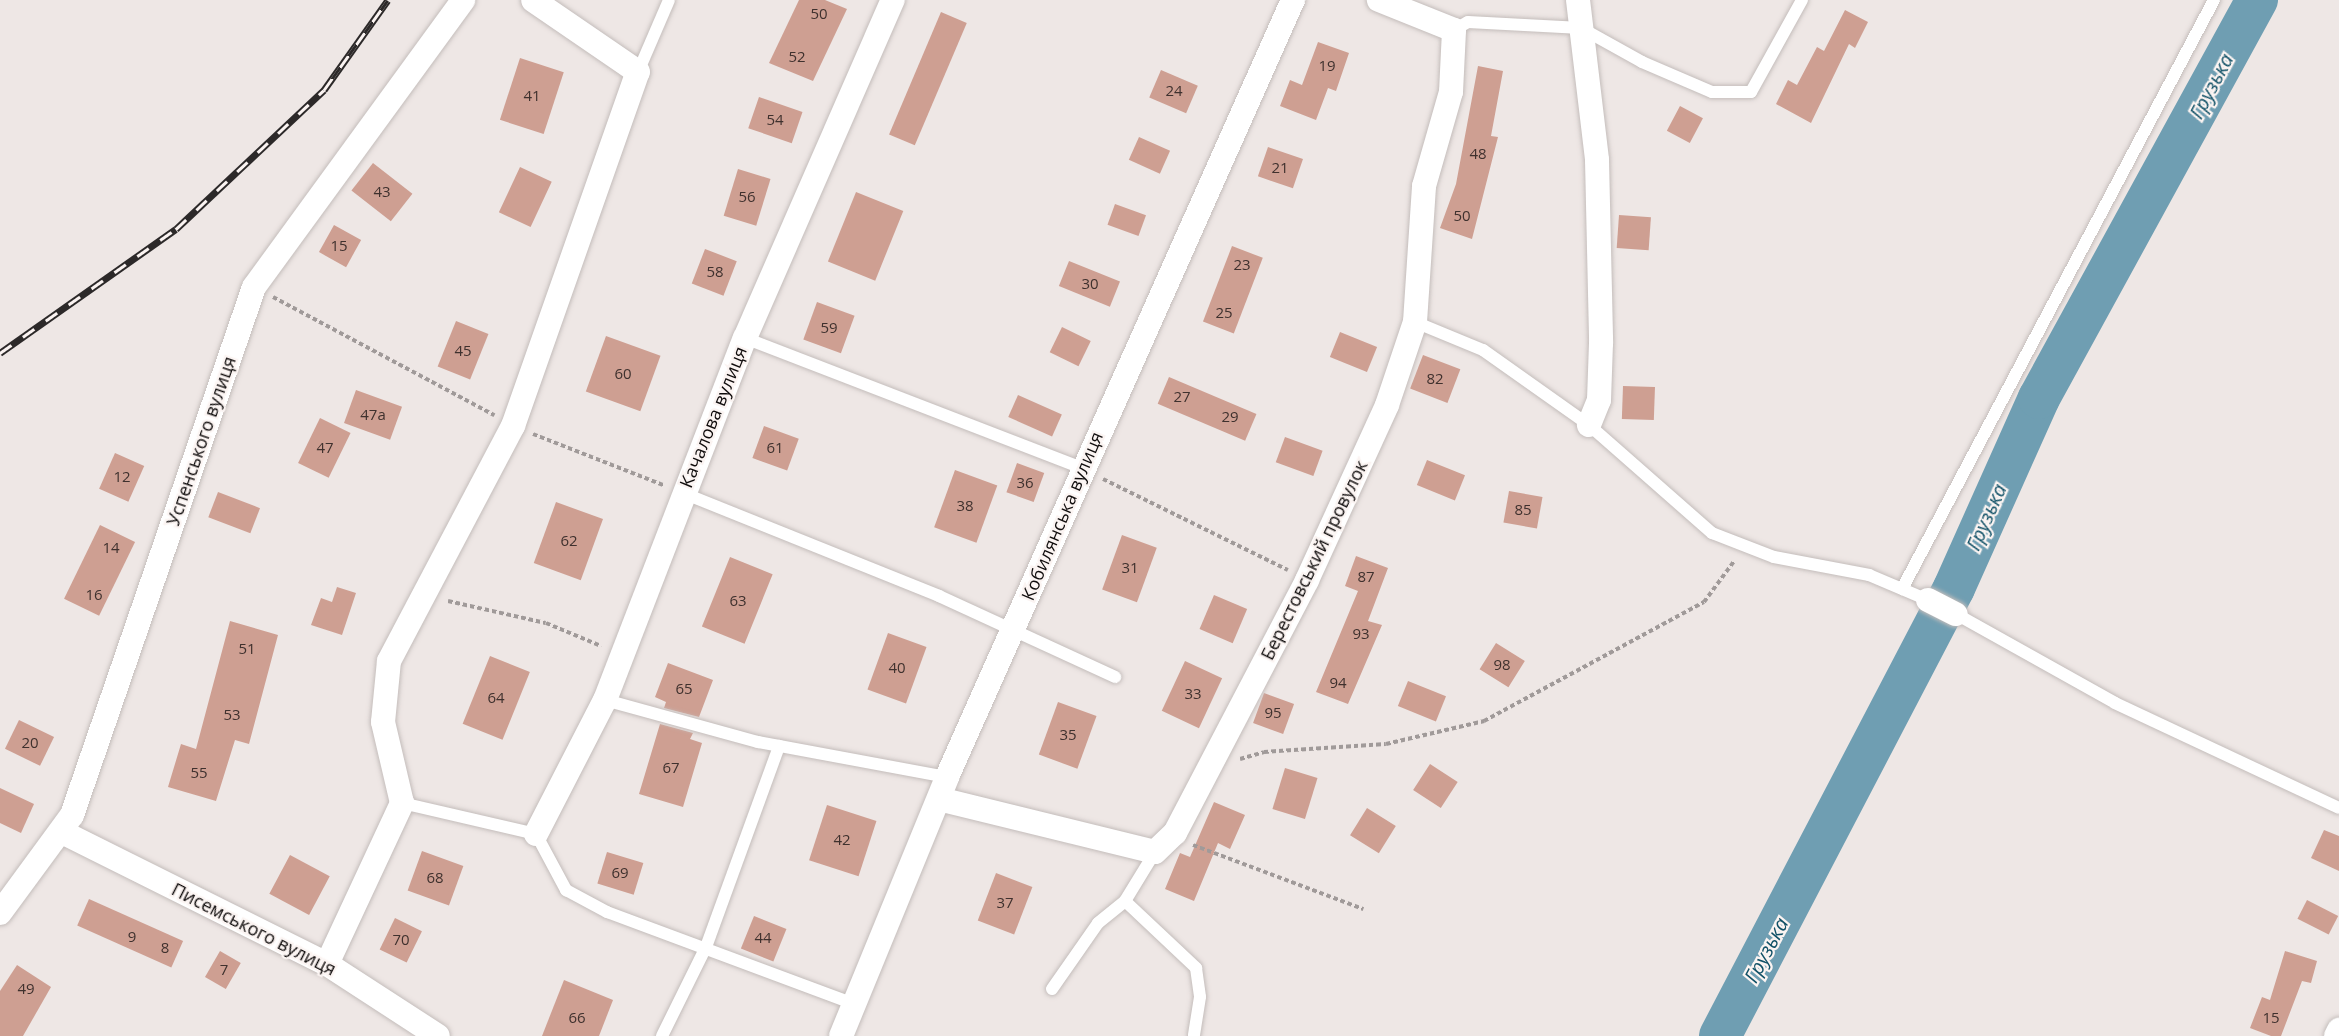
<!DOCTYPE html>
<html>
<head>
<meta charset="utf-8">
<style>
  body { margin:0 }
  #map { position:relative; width:2339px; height:1036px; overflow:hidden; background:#eee7e5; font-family:"Open Sans",sans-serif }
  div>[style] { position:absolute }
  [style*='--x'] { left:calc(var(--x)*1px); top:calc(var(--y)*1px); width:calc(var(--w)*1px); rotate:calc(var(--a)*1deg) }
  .river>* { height:42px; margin:-21px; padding:0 21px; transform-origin:21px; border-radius:21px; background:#6f9eb2 }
  .building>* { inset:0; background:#ce9f92; transform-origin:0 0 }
  .path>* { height:4px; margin-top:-2px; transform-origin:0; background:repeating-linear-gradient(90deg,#a09a99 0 4.5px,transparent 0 7.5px) }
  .roads { filter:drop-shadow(0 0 2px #c4bdbb) drop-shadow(0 0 2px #c4bdbb) }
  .lane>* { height:12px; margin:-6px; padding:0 6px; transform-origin:6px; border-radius:6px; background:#fff }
  .street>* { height:24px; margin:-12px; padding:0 12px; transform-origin:12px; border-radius:12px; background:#fff }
  .rail>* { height:7px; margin-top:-3.5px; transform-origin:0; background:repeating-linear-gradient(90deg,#fbf4f2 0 14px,#2c2929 0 28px); box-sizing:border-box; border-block:2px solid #2c2929 }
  span { translate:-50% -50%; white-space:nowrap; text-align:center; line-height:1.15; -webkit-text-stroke:4.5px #fbf4f2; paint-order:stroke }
  .number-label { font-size:15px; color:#3f312e }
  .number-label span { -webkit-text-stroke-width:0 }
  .street-label { font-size:18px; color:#0f0c0c }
  .water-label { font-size:20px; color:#115167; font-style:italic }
</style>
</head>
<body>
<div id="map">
  <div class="river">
    <i style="--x:1720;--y:1036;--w:505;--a:-62.42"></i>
    <i style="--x:1954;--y:588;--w:208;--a:-65.9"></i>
    <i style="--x:2039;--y:398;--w:454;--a:-61.3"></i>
  </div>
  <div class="building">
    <i style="clip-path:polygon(799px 0,825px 0,847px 9px,813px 81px,769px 63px)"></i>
    <i style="clip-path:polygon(1845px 10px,1868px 22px,1855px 48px,1849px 44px,1811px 123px,1776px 104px,1788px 80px,1797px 85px,1817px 47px,1824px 51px)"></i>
    <i style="left:941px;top:12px;width:28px;height:133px;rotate:23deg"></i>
    <i style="clip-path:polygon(1318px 42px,1349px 53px,1336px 91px,1328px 88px,1316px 120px,1280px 106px,1290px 80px,1302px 85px)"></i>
    <i style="left:520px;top:58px;width:46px;height:65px;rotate:18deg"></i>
    <i style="clip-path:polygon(1478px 66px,1503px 71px,1491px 136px,1498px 137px,1472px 239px,1440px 228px,1456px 184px)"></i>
    <i style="left:1161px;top:70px;width:40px;height:30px;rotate:23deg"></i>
    <i style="left:759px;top:97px;width:46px;height:33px;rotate:19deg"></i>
    <i style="left:1680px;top:106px;width:26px;height:28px;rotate:28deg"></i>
    <i style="left:1139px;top:137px;width:34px;height:25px;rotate:24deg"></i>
    <i style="left:1268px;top:147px;width:37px;height:31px;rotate:19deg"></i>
    <i style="left:373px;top:163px;width:50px;height:35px;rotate:38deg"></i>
    <i style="left:520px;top:167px;width:35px;height:50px;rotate:25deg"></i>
    <i style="left:738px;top:169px;width:34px;height:49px;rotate:17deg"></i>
    <i style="left:856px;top:192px;width:51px;height:75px;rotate:22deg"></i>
    <i style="left:1115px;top:204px;width:33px;height:22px;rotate:20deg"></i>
    <i style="left:1619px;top:215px;width:32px;height:33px;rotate:4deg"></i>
    <i style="left:334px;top:225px;width:31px;height:31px;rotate:29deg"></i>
    <i style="left:1232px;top:246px;width:33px;height:81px;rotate:21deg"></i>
    <i style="left:705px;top:249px;width:34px;height:37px;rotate:21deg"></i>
    <i style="left:1069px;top:261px;width:55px;height:27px;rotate:22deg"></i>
    <i style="left:817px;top:302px;width:40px;height:40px;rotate:20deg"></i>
    <i style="left:456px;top:321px;width:35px;height:49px;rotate:22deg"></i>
    <i style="left:1062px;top:327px;width:32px;height:28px;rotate:26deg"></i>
    <i style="left:1340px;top:332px;width:40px;height:27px;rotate:22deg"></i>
    <i style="left:606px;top:336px;width:58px;height:59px;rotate:20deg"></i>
    <i style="left:1423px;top:355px;width:40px;height:36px;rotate:21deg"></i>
    <i style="left:1169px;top:377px;width:95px;height:29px;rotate:23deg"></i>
    <i style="left:1623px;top:386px;width:32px;height:33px;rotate:2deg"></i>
    <i style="left:356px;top:390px;width:49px;height:35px;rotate:20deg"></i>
    <i style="left:1018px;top:395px;width:48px;height:24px;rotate:24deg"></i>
    <i style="left:320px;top:418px;width:34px;height:50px;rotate:26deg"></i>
    <i style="left:764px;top:426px;width:37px;height:34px;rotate:20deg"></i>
    <i style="left:1285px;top:437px;width:40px;height:27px;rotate:20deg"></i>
    <i style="left:115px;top:453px;width:32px;height:39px;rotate:24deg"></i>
    <i style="left:1427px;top:460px;width:41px;height:27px;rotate:22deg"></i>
    <i style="left:1017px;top:463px;width:29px;height:31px;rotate:20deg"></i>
    <i style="left:955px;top:470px;width:45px;height:61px;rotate:20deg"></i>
    <i style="left:1509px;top:491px;width:34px;height:32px;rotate:10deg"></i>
    <i style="left:218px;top:492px;width:45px;height:27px;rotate:21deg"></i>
    <i style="left:556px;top:502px;width:50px;height:65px;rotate:20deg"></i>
    <i style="left:100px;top:525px;width:39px;height:82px;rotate:26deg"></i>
    <i style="left:1122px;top:535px;width:37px;height:58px;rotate:20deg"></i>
    <i style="clip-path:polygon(1356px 556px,1388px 568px,1368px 621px,1382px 625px,1348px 704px,1316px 692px,1358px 591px,1345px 586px)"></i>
    <i style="left:730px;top:557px;width:46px;height:75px;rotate:22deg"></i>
    <i style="clip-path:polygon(337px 587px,356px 593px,342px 635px,311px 625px,321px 598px,332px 602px)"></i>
    <i style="left:1214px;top:595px;width:36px;height:37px;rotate:23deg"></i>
    <i style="clip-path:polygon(230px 621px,278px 635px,249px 744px,235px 740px,216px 801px,168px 787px,181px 744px,196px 749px)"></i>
    <i style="left:888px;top:633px;width:41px;height:60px;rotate:20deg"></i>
    <i style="left:1496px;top:643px;width:34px;height:31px;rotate:32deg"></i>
    <i style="left:490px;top:656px;width:43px;height:73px;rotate:22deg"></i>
    <i style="left:1185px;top:661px;width:41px;height:55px;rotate:25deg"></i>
    <i style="clip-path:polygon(668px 663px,713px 680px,699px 717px,664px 708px,666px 702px,655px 697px)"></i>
    <i style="left:1408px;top:681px;width:41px;height:27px;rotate:22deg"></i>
    <i style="left:1264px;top:693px;width:32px;height:32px;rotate:20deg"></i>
    <i style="left:1058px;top:702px;width:41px;height:56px;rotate:20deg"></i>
    <i style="left:19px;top:720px;width:39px;height:32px;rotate:26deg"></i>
    <i style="clip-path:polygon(660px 724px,693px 733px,690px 739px,702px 743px,683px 807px,639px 794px)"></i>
    <i style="left:1430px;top:764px;width:33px;height:31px;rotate:33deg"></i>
    <i style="left:1285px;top:768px;width:34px;height:43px;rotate:17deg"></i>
    <i style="clip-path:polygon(0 788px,34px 804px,21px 833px,0 823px)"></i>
    <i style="clip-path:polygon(1214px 802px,1245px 815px,1230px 849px,1218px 843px,1194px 901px,1165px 889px,1180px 853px,1190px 857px)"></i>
    <i style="left:827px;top:805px;width:52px;height:58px;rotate:18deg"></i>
    <i style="left:1367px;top:808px;width:34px;height:32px;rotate:32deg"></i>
    <i style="clip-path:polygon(2324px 830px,2339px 836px,2339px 871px,2311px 858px)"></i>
    <i style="left:422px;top:851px;width:44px;height:42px;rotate:20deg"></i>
    <i style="left:607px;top:852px;width:38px;height:33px;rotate:17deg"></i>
    <i style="left:290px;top:855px;width:45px;height:44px;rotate:28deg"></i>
    <i style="left:996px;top:873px;width:39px;height:51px;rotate:21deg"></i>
    <i style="left:89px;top:899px;width:103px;height:29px;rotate:24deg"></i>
    <i style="left:2307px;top:900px;width:35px;height:21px;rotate:27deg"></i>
    <i style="left:754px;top:916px;width:35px;height:35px;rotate:22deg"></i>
    <i style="left:395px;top:918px;width:30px;height:35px;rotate:26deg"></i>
    <i style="left:220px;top:951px;width:24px;height:30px;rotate:30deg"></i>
    <i style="clip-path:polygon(2285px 951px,2317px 961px,2311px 983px,2302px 981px,2281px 1036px,2271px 1036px,2250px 1028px,2262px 997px,2270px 1000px)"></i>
    <i style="clip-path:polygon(17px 965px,51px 987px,23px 1036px,0 1036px,0 991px)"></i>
    <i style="clip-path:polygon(564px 980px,613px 1000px,599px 1036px,542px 1036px)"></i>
  </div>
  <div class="path">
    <i style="--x:273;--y:297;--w:251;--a:28.1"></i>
    <i style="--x:533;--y:434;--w:140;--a:21.4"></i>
    <i style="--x:1103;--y:479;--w:206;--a:26.2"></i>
    <i style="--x:448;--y:601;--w:100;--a:12.7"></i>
    <i style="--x:546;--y:623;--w:60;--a:22.7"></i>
    <i style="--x:1240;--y:759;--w:25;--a:-16"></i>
    <i style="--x:1264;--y:752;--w:122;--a:-3.8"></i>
    <i style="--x:1386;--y:744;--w:101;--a:-13.2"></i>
    <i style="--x:1484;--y:721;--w:250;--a:-28.4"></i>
    <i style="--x:1704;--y:602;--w:52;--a:-53.6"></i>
    <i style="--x:1193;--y:845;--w:182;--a:20.6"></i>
  </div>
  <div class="roads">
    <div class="lane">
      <i style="--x:1454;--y:30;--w:16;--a:-30"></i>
      <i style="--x:1468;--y:22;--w:113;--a:3"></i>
      <i style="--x:1581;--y:28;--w:70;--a:29.1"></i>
      <i style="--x:1642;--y:62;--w:76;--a:23.2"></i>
      <i style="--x:1712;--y:92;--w:39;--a:0"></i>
      <i style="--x:1751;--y:92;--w:105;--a:-61"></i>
      <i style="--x:638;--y:72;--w:78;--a:-66.7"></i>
      <i style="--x:1415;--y:322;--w:74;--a:22.4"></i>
      <i style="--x:1483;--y:350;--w:130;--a:35.3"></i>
      <i style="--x:1589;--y:425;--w:164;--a:41.3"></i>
      <i style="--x:1712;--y:533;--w:66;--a:21.2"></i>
      <i style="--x:1774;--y:557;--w:97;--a:10.7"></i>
      <i style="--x:1869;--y:575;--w:64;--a:23"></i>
      <i style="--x:745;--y:338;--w:361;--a:21.1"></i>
      <i style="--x:683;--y:493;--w:276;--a:21.9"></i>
      <i style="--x:939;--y:596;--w:194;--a:24.7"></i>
      <i style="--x:1902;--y:589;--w:667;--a:-62.09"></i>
      <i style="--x:1956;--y:614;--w:182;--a:29.2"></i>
      <i style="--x:2115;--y:703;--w:247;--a:25.1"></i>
      <i style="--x:605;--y:700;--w:159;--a:15.4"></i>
      <i style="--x:758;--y:742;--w:192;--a:10.5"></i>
      <i style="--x:402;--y:803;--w:138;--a:13"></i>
      <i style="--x:536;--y:834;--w:64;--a:61.8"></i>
      <i style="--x:566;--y:890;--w:47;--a:28.2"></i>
      <i style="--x:607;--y:912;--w:264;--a:20.4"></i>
      <i style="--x:1125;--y:901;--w:98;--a:43.3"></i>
      <i style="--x:1196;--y:968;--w:29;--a:82"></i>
      <i style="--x:1200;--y:997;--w:39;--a:99"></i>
      <i style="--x:1052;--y:989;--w:80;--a:-55.1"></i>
      <i style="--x:1098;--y:923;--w:35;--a:-39"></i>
      <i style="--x:1125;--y:901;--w:57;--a:-58.5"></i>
      <i style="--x:662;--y:1036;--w:99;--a:-63.7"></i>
      <i style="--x:706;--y:947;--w:214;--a:-70"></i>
    </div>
    <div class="street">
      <i style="--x:1578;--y:0;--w:161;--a:83.2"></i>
      <i style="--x:1597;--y:160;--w:183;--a:88.7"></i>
      <i style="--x:1601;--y:343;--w:57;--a:92"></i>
      <i style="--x:1599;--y:400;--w:27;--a:112"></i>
      <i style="--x:1928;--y:600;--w:31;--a:27"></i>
      <i style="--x:939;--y:799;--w:222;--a:13.8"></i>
      <i style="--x:1155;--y:852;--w:28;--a:-44"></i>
      <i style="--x:1175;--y:833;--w:285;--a:-62.4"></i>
      <i style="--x:1307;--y:580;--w:192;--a:-65.4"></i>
      <i style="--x:1387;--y:405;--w:88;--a:-71.4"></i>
      <i style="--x:1415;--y:322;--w:136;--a:-86.2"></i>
      <i style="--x:1424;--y:186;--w:98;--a:-74"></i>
      <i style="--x:1451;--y:92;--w:62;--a:-87.2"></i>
      <i style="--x:1454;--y:30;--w:81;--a:-158.2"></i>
      <i style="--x:64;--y:833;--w:294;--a:26.5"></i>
      <i style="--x:327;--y:964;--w:132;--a:33"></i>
      <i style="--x:536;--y:834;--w:151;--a:-62.8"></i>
      <i style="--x:605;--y:700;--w:388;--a:-68.9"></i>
      <i style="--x:745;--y:338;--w:369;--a:-66.4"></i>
      <i style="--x:0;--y:913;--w:122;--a:-53.7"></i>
      <i style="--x:72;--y:815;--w:558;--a:-70.98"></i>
      <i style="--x:254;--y:287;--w:355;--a:-53.9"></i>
      <i style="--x:327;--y:964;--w:178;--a:-65"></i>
      <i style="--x:402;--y:803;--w:83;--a:-103.2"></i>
      <i style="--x:383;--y:722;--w:61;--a:-84.4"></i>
      <i style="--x:389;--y:661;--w:266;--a:-62.2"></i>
      <i style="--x:513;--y:426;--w:375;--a:-70.6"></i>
      <i style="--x:638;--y:72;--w:127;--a:-145.6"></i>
      <i style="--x:841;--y:1036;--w:280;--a:-67.7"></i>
      <i style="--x:947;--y:777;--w:851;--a:-66"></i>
      <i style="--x:2336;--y:1036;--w:7;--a:-63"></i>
    </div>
  </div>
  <div class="rail">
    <i style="--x:0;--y:353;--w:215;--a:-35.2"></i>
    <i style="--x:176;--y:229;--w:203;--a:-43.2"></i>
    <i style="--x:324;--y:90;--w:110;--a:-54.6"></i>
  </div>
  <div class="number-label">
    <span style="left:819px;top:14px">50</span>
    <span style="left:797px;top:57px">52</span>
    <span style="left:1327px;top:66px">19</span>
    <span style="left:1174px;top:91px">24</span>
    <span style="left:532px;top:96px">41</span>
    <span style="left:775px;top:120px">54</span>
    <span style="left:1478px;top:154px">48</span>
    <span style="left:1280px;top:168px">21</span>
    <span style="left:382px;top:192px">43</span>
    <span style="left:747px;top:197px">56</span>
    <span style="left:1462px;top:216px">50</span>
    <span style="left:339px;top:246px">15</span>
    <span style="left:1242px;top:265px">23</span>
    <span style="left:715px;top:272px">58</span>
    <span style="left:1090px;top:284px">30</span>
    <span style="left:1224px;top:313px">25</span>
    <span style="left:829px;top:328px">59</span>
    <span style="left:463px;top:351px">45</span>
    <span style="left:623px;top:374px">60</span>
    <span style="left:1435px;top:379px">82</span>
    <span style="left:1182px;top:397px">27</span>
    <span style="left:373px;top:415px">47а</span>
    <span style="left:1230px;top:417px">29</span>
    <span style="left:325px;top:448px">47</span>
    <span style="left:775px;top:448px">61</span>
    <span style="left:122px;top:477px">12</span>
    <span style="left:1025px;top:483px">36</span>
    <span style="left:965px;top:506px">38</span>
    <span style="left:1523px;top:510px">85</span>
    <span style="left:569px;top:541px">62</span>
    <span style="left:111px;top:548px">14</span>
    <span style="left:1130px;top:568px">31</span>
    <span style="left:1366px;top:577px">87</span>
    <span style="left:94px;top:595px">16</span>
    <span style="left:738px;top:601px">63</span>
    <span style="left:1361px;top:634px">93</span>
    <span style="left:247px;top:649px">51</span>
    <span style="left:1502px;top:665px">98</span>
    <span style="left:897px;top:668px">40</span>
    <span style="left:1338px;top:683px">94</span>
    <span style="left:684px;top:689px">65</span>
    <span style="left:1193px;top:694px">33</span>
    <span style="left:496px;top:698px">64</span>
    <span style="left:1273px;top:713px">95</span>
    <span style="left:232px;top:715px">53</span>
    <span style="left:1068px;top:735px">35</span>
    <span style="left:30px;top:743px">20</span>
    <span style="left:671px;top:768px">67</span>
    <span style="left:199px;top:773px">55</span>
    <span style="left:842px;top:840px">42</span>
    <span style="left:620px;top:873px">69</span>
    <span style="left:435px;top:878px">68</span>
    <span style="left:1005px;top:903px">37</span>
    <span style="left:132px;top:937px">9</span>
    <span style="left:763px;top:938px">44</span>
    <span style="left:401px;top:940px">70</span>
    <span style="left:165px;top:948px">8</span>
    <span style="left:224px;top:970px">7</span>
    <span style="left:26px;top:989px">49</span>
    <span style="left:577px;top:1018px">66</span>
    <span style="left:2271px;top:1018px">15</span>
  </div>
  <div class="street-label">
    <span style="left:713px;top:417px;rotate:-68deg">Качалова вулиця</span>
    <span style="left:201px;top:441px;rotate:-71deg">Успенського вулиця</span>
    <span style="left:1062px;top:516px;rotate:-67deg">Кобилянська вулиця</span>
    <span style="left:1314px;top:560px;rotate:-64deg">Берестовський провулок</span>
    <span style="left:254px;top:929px;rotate:27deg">Писемського вулиця</span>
  </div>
  <div class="water-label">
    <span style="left:2211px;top:86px;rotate:-62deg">Грузька</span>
    <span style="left:1986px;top:517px;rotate:-66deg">Грузька</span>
    <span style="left:1766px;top:950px;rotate:-62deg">Грузька</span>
  </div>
</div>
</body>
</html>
